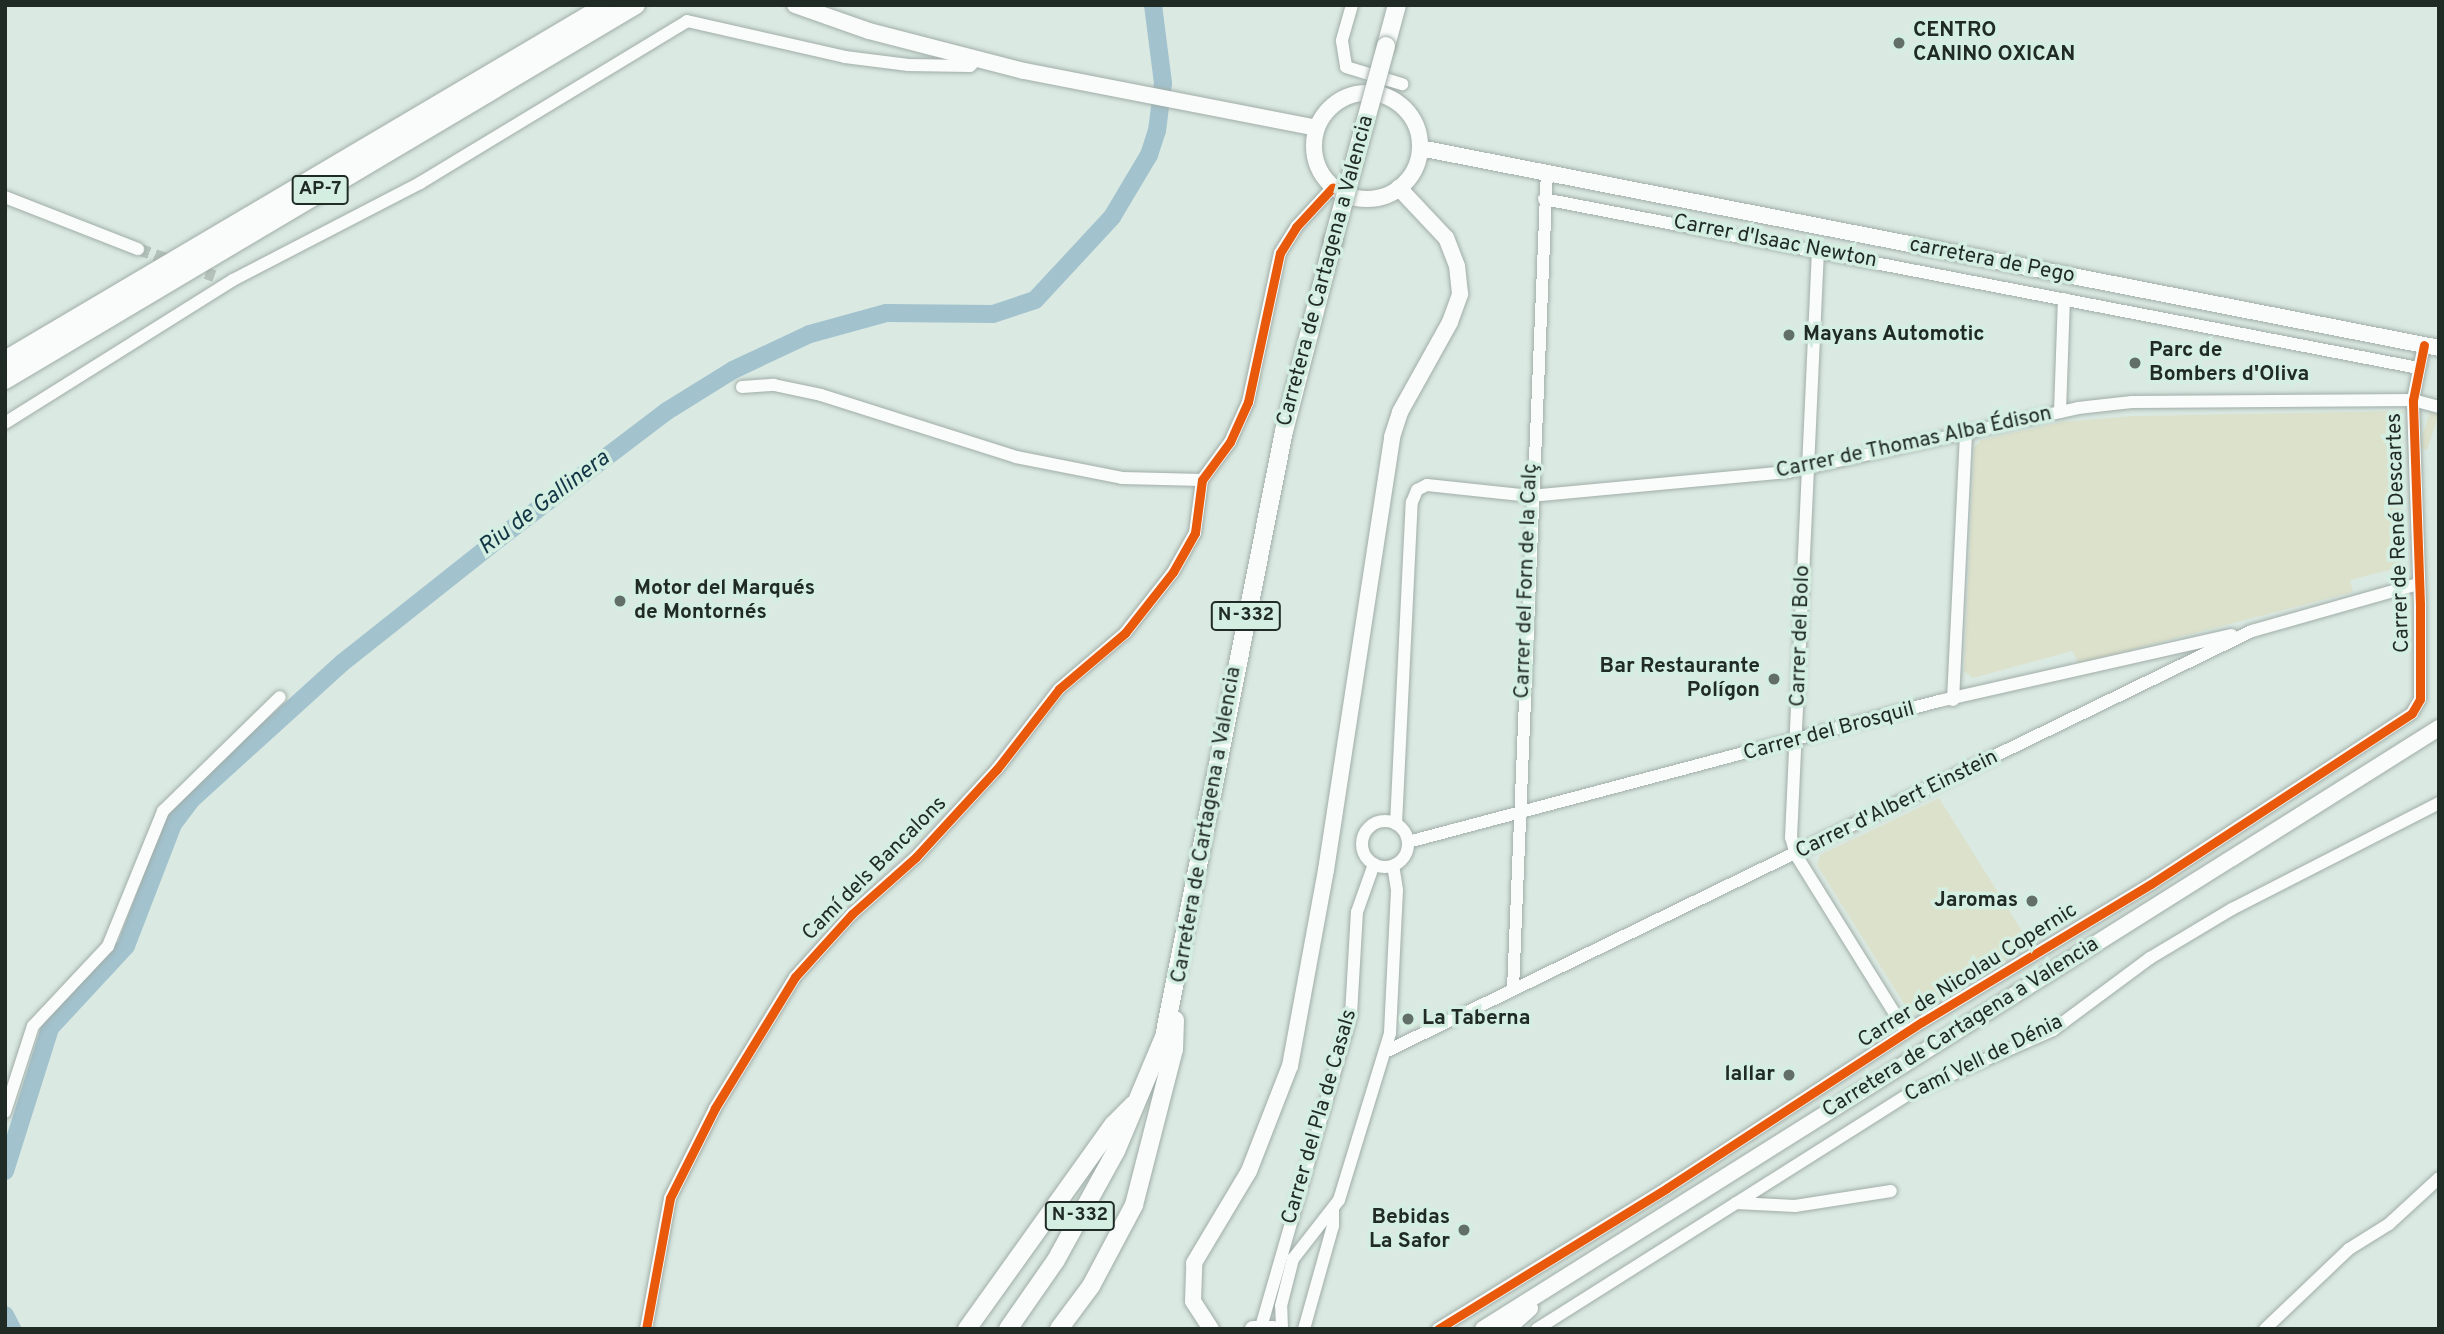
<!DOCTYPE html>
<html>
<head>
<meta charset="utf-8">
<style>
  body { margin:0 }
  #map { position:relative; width:2444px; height:1334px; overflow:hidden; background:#dae9e2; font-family:Overpass,sans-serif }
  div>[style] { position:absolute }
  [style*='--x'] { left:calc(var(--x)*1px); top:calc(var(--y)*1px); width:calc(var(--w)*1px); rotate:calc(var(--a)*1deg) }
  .green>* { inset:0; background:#dce1cb; transform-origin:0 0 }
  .river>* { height:18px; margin:-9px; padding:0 9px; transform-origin:9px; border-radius:9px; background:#a2c2cd }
  .minor-tunnel>* { height:12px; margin-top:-6px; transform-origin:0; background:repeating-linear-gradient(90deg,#b5c3bc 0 12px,transparent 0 18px) }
  .roads { filter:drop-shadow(0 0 2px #a1ada8) drop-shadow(0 0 2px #a1ada8) }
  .minor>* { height:12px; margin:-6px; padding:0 6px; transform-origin:6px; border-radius:6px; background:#f9fcfb }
  .minor>.ring { margin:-6px; padding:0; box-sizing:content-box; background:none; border:12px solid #f9fcfb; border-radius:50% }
  .major>* { height:16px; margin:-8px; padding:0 8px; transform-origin:8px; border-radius:8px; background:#f9fcfb }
  .major>.ring { margin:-8px; padding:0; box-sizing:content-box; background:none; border:16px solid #f9fcfb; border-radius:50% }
  .highway>* { height:18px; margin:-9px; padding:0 9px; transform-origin:9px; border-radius:9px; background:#f9fcfb }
  .bridges { filter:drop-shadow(0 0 2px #a1ada8) drop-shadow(0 0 2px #a1ada8) }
  .highway-bridge>* { height:18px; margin:-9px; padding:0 9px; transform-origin:9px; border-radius:9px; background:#f9fcfb }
  .cycleway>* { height:9px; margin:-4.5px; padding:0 4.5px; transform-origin:4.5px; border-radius:4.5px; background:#e8590c }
  .dots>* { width:19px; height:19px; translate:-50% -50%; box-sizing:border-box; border:4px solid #d4efe2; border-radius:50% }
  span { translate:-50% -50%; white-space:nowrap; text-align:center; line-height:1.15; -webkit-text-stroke:7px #d4efe2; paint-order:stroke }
  .shield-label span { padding:2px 5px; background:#d4efe2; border:2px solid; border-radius:5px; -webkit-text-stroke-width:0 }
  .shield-label { font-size:19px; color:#212b26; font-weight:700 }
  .poi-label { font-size:21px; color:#212b26; font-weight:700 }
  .left { translate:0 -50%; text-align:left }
  .right { translate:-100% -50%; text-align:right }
  .street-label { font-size:21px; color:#212b26 }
  .water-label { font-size:23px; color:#113544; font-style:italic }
  .frame { position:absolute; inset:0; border:7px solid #212b26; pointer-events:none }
</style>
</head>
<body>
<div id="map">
  <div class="green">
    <i style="clip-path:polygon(2403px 411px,2401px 567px,2350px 580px,2353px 592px,2079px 663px,2072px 651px,1973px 678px,1964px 671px,1974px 448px,1981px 440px,2062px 422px,2134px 416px)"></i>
    <i style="left:2430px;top:412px;width:9px;height:37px;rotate:18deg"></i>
    <i style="clip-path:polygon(1939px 798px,2030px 944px,1920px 1013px,1910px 1013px,1817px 865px,1820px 855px)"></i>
  </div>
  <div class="river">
    <i style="--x:5;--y:1171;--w:150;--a:-72.5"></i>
    <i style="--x:50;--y:1028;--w:112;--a:-47.2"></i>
    <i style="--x:126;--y:946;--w:131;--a:-68.9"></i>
    <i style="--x:173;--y:824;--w:31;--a:-53"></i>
    <i style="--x:192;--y:799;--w:202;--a:-42.2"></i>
    <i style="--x:342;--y:663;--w:198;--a:-38.4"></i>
    <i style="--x:497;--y:540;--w:213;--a:-37.2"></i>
    <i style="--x:667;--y:411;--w:78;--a:-31.8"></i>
    <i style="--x:733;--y:370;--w:85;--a:-25.1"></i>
    <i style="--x:810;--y:334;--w:79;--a:-15.4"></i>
    <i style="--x:886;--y:313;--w:107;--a:0.5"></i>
    <i style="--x:993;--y:314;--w:44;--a:-18.4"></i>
    <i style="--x:1035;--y:300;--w:113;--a:-47.1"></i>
    <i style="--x:1112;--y:217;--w:72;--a:-59.2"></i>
    <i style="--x:1149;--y:155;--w:25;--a:-72"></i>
    <i style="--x:1157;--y:131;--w:48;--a:-82.9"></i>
    <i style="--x:1163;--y:83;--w:79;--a:-97.3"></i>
    <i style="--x:5;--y:1315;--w:16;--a:63"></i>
  </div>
  <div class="minor-tunnel">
    <i style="--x:138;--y:249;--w:81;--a:19.6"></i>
  </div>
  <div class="roads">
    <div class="minor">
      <i style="--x:1352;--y:5;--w:37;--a:106"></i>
      <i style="--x:1342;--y:41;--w:26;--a:81"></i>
      <i style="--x:1346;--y:67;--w:59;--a:16.9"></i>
      <i style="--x:5;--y:197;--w:143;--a:21.4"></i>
      <i style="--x:1544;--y:199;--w:890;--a:10.94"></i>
      <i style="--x:1818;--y:250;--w:588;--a:92.63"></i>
      <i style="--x:1791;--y:837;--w:19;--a:74"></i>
      <i style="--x:1796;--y:855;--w:208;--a:58.1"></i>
      <i style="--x:742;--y:387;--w:32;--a:-4"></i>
      <i style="--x:774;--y:385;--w:48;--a:12"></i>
      <i style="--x:821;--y:395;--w:205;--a:17.6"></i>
      <i style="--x:1016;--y:457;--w:108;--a:11.2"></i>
      <i style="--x:1122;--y:478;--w:80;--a:1.4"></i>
      <i style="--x:2060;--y:412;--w:113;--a:-88"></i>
      <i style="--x:5;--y:423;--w:269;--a:-32.1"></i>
      <i style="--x:233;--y:280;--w:211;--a:-27.4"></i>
      <i style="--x:420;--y:183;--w:312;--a:-31.2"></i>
      <i style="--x:687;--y:21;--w:162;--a:12.8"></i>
      <i style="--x:845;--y:57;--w:64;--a:7.2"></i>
      <i style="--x:908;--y:65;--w:62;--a:0.9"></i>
      <i style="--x:970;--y:66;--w:10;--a:-45"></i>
      <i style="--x:1953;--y:700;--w:265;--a:-87.2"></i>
      <i class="ring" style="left:1362px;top:821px;width:34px;height:34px"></i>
      <i style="--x:1396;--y:824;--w:322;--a:-87.2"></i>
      <i style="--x:1412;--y:502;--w:13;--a:-67"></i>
      <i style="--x:1417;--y:490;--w:11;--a:-27"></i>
      <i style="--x:1427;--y:485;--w:104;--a:6.1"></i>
      <i style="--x:1530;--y:496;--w:259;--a:-5.3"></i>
      <i style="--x:1788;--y:472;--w:297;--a:-12.4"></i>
      <i style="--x:2078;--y:408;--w:54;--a:-6.3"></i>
      <i style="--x:2132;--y:402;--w:281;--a:-0.4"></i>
      <i style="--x:2413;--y:400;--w:27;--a:15"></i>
      <i style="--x:1408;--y:842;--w:549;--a:-14.87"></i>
      <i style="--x:1939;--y:701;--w:300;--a:-12.7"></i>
      <i style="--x:1513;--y:989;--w:818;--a:-87.62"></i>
      <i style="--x:1385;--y:1052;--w:964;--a:-25.9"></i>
      <i style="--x:2252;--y:631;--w:173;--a:-15.8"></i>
      <i style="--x:5;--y:1112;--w:90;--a:-72"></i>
      <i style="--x:33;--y:1026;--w:110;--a:-46.8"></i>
      <i style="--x:108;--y:946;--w:146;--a:-67.8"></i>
      <i style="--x:163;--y:811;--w:163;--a:-44.3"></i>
      <i style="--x:1736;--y:1203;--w:59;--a:2.9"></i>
      <i style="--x:1795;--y:1206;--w:97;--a:-8.9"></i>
      <i style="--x:1261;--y:1327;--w:325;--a:-73.9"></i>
      <i style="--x:1351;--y:1015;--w:103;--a:-86.7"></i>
      <i style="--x:1357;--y:912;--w:51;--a:-70.5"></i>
      <i style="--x:646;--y:1329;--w:133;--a:-79.6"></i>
      <i style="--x:670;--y:1198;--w:101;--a:-63.4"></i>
      <i style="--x:715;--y:1108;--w:153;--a:-58.6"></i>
      <i style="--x:795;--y:977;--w:85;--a:-47.9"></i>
      <i style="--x:852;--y:914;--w:86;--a:-41.7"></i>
      <i style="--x:916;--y:857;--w:120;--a:-47.4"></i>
      <i style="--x:997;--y:769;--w:101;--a:-52.2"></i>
      <i style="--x:1059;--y:689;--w:87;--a:-40.3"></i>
      <i style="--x:1125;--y:633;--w:78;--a:-51.8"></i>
      <i style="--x:1173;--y:572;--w:45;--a:-60.6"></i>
      <i style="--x:1195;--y:533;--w:53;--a:-82.5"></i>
      <i style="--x:1202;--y:480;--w:47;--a:-53.6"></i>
      <i style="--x:1230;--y:442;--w:44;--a:-65.8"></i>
      <i style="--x:1248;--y:402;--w:152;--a:-77.9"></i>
      <i style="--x:1280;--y:253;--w:31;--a:-58"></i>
      <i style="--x:1296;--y:227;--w:54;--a:-47.2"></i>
      <i style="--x:1282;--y:1329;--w:23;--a:-92"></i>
      <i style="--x:1281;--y:1306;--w:49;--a:-75.7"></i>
      <i style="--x:1293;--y:1259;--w:75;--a:-52.1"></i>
      <i style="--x:1339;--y:1200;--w:175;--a:-73"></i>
      <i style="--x:1390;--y:1033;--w:143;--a:-87.2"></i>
      <i style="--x:1397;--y:890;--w:25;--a:-99"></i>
      <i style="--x:1304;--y:1329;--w:107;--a:-74.3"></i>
      <i style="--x:1333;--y:1226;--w:17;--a:-90"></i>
      <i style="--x:1438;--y:1329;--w:269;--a:-31.6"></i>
      <i style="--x:1667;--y:1188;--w:304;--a:-33.1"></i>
      <i style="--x:1922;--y:1022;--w:267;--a:-31.1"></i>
      <i style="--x:2151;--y:884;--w:312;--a:-33.2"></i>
      <i style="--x:2412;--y:713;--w:16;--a:-60"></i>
      <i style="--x:2420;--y:699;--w:95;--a:-90"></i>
      <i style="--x:2420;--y:604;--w:204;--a:-92"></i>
      <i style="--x:2413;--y:400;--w:56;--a:-78.7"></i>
      <i style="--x:1537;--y:1329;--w:444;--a:-32.3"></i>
      <i style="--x:1912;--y:1092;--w:154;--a:-23.7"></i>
      <i style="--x:2053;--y:1030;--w:121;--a:-36.6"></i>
      <i style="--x:2150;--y:958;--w:96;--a:-30.9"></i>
      <i style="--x:2232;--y:909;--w:233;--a:-27.1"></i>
      <i style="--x:2265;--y:1329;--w:116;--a:-43.6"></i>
      <i style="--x:2349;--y:1249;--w:47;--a:-32"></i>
      <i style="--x:2389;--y:1224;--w:68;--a:-42.6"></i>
    </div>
    <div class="major">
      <i style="--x:795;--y:5;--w:78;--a:19.4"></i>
      <i style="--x:869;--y:31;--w:160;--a:14.5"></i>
      <i style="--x:1024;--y:71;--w:298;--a:11"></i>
      <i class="ring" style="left:1314px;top:93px;width:90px;height:90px"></i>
      <i style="--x:1420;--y:148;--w:1038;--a:11.1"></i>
      <i style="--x:1211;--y:1329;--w:33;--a:-123"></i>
      <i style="--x:1193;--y:1301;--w:38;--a:-88"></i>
      <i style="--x:1194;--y:1263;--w:107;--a:-59.1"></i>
      <i style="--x:1249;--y:1171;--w:113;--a:-68.7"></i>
      <i style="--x:1290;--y:1066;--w:199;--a:-79.6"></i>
      <i style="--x:1326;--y:870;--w:438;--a:-81.3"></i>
      <i style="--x:1392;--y:437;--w:26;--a:-72"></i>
      <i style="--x:1400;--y:412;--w:103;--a:-60.9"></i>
      <i style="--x:1450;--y:322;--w:30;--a:-70"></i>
      <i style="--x:1460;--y:294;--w:28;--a:-96"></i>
      <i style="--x:1457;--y:266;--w:30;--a:-111"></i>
      <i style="--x:1446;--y:238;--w:69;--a:-133.2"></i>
      <i style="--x:1253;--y:1329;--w:20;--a:0"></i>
      <i style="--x:1483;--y:1329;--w:1129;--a:-32.16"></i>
      <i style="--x:1507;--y:1329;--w:31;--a:-42"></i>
    </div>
    <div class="highway">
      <i style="--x:1386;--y:46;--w:42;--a:-75"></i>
      <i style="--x:5;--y:360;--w:698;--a:-30.57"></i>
      <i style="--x:5;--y:380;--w:734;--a:-30.72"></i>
      <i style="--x:967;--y:1329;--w:252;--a:-54.4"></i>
      <i style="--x:1114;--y:1124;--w:28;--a:-45"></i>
      <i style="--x:1008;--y:1329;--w:84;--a:-55.2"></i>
      <i style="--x:1056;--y:1260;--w:124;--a:-61.2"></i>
      <i style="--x:1116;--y:1151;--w:124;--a:-67.2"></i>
      <i style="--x:1164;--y:1037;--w:618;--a:-78.8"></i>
      <i style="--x:1284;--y:431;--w:196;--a:-75.5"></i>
      <i style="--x:1059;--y:1329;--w:54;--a:-53.3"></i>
      <i style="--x:1091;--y:1286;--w:92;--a:-62"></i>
      <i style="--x:1134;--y:1205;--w:161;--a:-75.6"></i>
      <i style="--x:1174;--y:1049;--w:29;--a:-88"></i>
    </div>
  </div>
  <div class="bridges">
    <div class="highway-bridge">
      <i style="--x:1333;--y:241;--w:202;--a:-74.8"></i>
    </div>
  </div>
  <div class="cycleway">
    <i style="--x:646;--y:1329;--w:133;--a:-79.6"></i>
    <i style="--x:670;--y:1198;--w:101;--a:-63.4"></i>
    <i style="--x:715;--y:1108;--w:153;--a:-58.6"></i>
    <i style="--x:795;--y:977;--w:85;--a:-47.9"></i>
    <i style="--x:852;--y:914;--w:86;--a:-41.7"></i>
    <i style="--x:916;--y:857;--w:120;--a:-47.4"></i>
    <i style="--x:997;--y:769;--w:101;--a:-52.2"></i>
    <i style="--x:1059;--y:689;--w:87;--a:-40.3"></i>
    <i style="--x:1125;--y:633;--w:78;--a:-51.8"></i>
    <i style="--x:1173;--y:572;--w:45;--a:-60.6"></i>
    <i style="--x:1195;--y:533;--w:53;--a:-82.5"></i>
    <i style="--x:1202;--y:480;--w:47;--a:-53.6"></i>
    <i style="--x:1230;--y:442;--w:44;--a:-65.8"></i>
    <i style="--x:1248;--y:402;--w:152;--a:-77.9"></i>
    <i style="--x:1280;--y:253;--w:31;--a:-58"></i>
    <i style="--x:1296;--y:227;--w:54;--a:-47.2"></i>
    <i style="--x:1438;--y:1329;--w:269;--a:-31.6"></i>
    <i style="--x:1667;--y:1188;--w:304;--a:-33.1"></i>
    <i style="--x:1922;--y:1022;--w:267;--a:-31.1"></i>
    <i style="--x:2151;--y:884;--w:312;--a:-33.2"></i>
    <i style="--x:2412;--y:713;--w:16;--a:-60"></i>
    <i style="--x:2420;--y:699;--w:95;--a:-90"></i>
    <i style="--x:2420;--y:604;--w:204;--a:-92"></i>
    <i style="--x:2413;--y:400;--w:56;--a:-78.7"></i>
  </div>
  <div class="dots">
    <i style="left:1899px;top:43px;background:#626e68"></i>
    <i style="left:1789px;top:335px;background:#626e68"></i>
    <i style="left:2135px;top:363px;background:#626e68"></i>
    <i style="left:620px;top:601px;background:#626e68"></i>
    <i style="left:1774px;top:679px;background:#626e68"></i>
    <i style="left:2032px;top:901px;background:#626e68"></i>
    <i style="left:1408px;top:1019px;background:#626e68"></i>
    <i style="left:1789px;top:1075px;background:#626e68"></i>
    <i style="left:1464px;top:1230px;background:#626e68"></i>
  </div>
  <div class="shield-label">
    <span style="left:320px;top:190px">AP-7</span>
    <span style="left:1246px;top:616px">N-332</span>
    <span style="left:1080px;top:1216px">N-332</span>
  </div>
  <div class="poi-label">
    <span class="left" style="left:1913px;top:43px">CENTRO<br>CANINO OXICAN</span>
    <span class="left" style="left:1803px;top:335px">Mayans Automotic</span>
    <span class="left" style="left:2149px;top:363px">Parc de<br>Bombers d'Oliva</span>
    <span class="left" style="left:634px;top:601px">Motor del Marqués<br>de Montornés</span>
    <span class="right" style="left:1760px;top:679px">Bar Restaurante<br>Polígon</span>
    <span class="right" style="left:2018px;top:901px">Jaromas</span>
    <span class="left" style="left:1422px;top:1019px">La Taberna</span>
    <span class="right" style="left:1775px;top:1075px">lallar</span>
    <span class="right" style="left:1450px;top:1230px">Bebidas<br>La Safor</span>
  </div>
  <div class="street-label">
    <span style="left:1775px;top:242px;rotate:11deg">Carrer d'Isaac Newton</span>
    <span style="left:1992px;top:261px;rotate:11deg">carretera de Pego</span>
    <span style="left:1326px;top:271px;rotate:-75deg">Carretera de Cartagena a Valencia</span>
    <span style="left:1914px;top:443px;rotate:-12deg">Carrer de Thomas Alba Édison</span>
    <span style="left:2399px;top:533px;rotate:-92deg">Carrer de René Descartes</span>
    <span style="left:1527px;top:581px;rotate:-88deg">Carrer del Forn de la Calç</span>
    <span style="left:1801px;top:636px;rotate:-88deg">Carrer del Bolo</span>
    <span style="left:1829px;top:732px;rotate:-15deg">Carrer del Brosquil</span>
    <span style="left:1897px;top:805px;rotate:-26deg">Carrer d'Albert Einstein</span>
    <span style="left:1207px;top:825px;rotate:-80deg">Carretera de Cartagena a Valencia</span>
    <span style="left:875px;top:869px;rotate:-45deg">Camí dels Bancalons</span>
    <span style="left:1968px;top:976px;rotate:-32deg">Carrer de Nicolau Copernic</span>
    <span style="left:1961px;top:1028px;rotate:-32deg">Carretera de Cartagena a Valencia</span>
    <span style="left:1984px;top:1059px;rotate:-26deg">Camí Vell de Dénia</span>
    <span style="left:1320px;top:1117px;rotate:-74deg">Carrer del Pla de Casals</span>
  </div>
  <div class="water-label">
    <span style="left:545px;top:504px;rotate:-37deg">Riu de Gallinera</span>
  </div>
  <div class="frame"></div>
</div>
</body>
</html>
